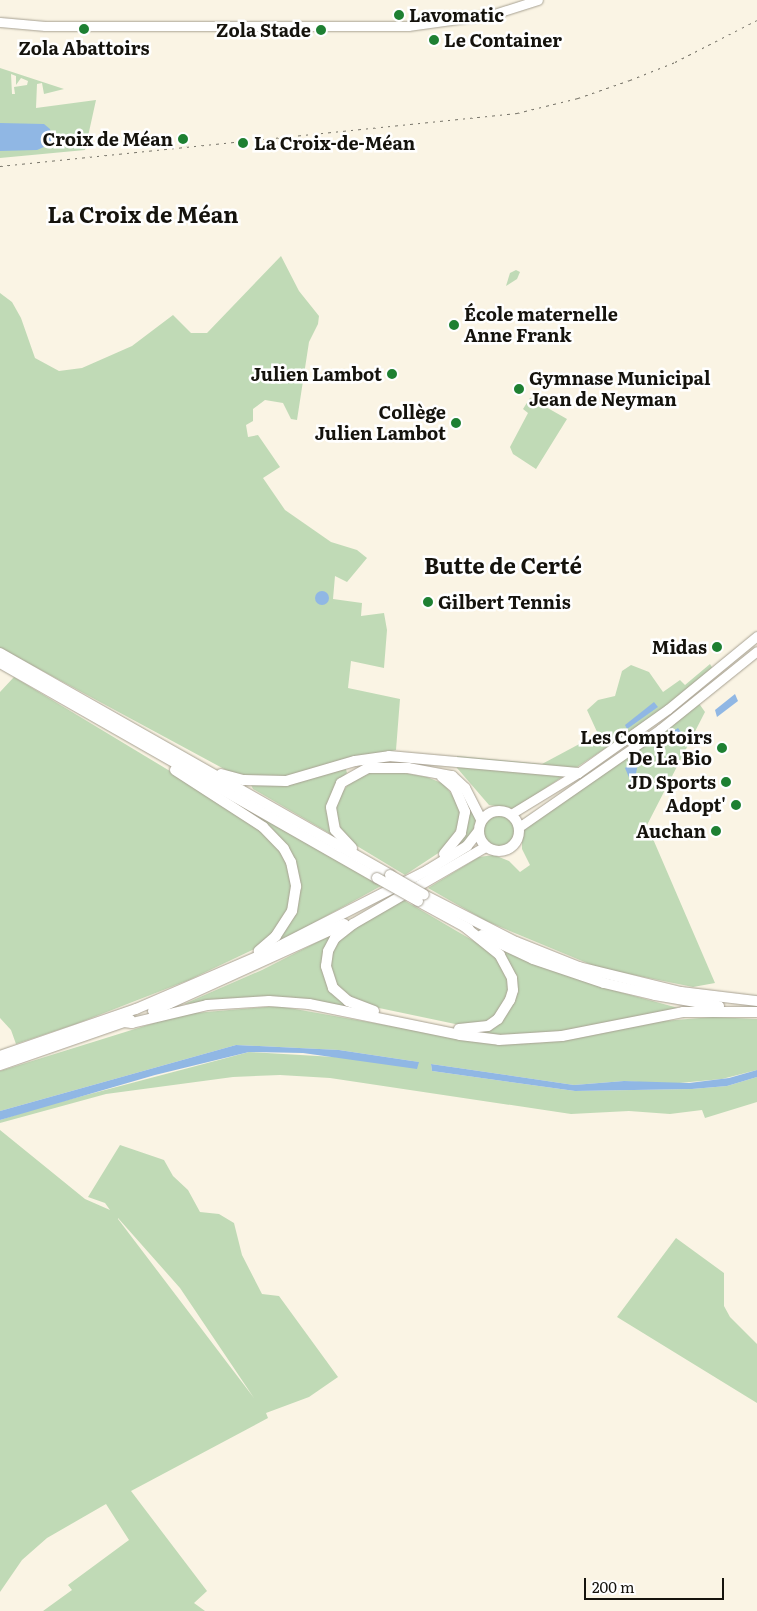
<!DOCTYPE html>
<html>
<head>
<meta charset="utf-8">
<style>
  body { margin:0 }
  #map { position:relative; width:757px; height:1611px; overflow:hidden; background:#faf4e4; font-family:Literata,serif }
  div>[style] { position:absolute }
  [style*='--x'] { left:calc(var(--x)*1px); top:calc(var(--y)*1px); width:calc(var(--w)*1px); rotate:calc(var(--a)*1deg) }
  .green>* { inset:0; background:#c0dab6 }
  .round { border-radius:50% }
  .water>* { inset:0; background:#90b7e4 }
  .roads { filter:drop-shadow(0 0 1px #a7a192) drop-shadow(0 0 1px #a7a192) }
  .major>* { height:9px; margin:-4.5px; padding:0 4.5px; transform-origin:4.5px; border-radius:4.5px; background:#fff }
  .highway>* { height:10px; margin:-5px; padding:0 5px; transform-origin:5px; border-radius:5px; background:#fff }
  .highway>.ring { margin:-5px; padding:0; box-sizing:content-box; background:none; border:10px solid #fff; border-radius:50% }
  .rail>* { height:1px; margin-top:-0.5px; transform-origin:0; background:repeating-linear-gradient(90deg,#777469 0 2.5px,transparent 0 7.5px) }
  .bridges { filter:drop-shadow(0 0 1px #a7a192) drop-shadow(0 0 1px #a7a192) }
  .highway-bridge>* { height:10px; margin:-5px; padding:0 5px; transform-origin:5px; border-radius:5px; background:#fff }
  .dots>* { width:14px; height:14px; translate:-50% -50%; box-sizing:border-box; border:2px solid #fff; border-radius:50% }
  span { translate:-50% -50%; white-space:nowrap; text-align:center; line-height:1.15; -webkit-text-stroke:5px #fff; paint-order:stroke }
  .poi-label { font-size:18px; color:#15130d; font-weight:700 }
  .left { translate:0 -50%; text-align:left }
  .right { translate:-100% -50%; text-align:right }
  .district-label { font-size:22px; color:#15130d; font-weight:700 }
  .scale { position:absolute; left:584px; top:1578px; width:140px; height:22px; box-sizing:border-box; border:2px solid #15130d; border-top:0; padding-left:6px; font-size:15px; line-height:18px; white-space:nowrap; color:#15130d; -webkit-text-stroke:4px #fff; paint-order:stroke }
</style>
</head>
<body>
<div id="map">
  <div class="green">
    <i style="clip-path:polygon(evenodd,0 68px,64px 89px,44px 94px,42px 83px,37px 84px,36px 108px,96px 100px,85px 150px,0 158px,0 68px,11px 74px,16px 76px,16px 85px,21px 78px,28px 81px,27px 85px,14px 87px,15px 94px,12px 94px,11px 74px)"></i>
    <i style="clip-path:polygon(281px 256px,299px 291px,319px 316px,318px 324px,309px 342px,297px 420px,291px 419px,283px 403px,265px 400px,253px 409px,253px 421px,246px 425px,248px 437px,258px 435px,280px 467px,263px 478px,285px 510px,331px 542px,357px 550px,367px 558px,347px 582px,335px 576px,333px 599px,362px 603px,361px 616px,384px 613px,387px 630px,384px 668px,351px 661px,348px 688px,400px 699px,396px 750px,344px 762px,347px 773px,335px 784px,326px 810px,334px 836px,253px 789px,250px 783px,0 648px,0 293px,12px 302px,21px 318px,35px 358px,59px 371px,82px 368px,132px 346px,173px 315px,191px 333px,207px 333px)"></i>
    <i style="clip-path:polygon(516px 270px,520px 272px,517px 279px,506px 286px,510px 273px)"></i>
    <i style="clip-path:polygon(530px 398px,567px 419px,536px 469px,513px 454px,510px 447px,528px 413px,523px 409px)"></i>
    <i style="clip-path:polygon(710px 664px,713px 669px,660px 712px,514px 809px,489px 805px,457px 768px,457px 756px,542px 764px,598px 734px,587px 710px,598px 700px,615px 696px,622px 671px,631px 665px,649px 672px,663px 692px,680px 680px,685px 685px)"></i>
    <i style="clip-path:polygon(14px 677px,213px 797px,215px 791px,381px 886px,277px 943px,261px 946px,189px 980px,76px 1024px,16px 1044px,11px 1030px,0 1018px,0 692px)"></i>
    <i style="clip-path:polygon(698px 702px,705px 712px,647px 825px,715px 983px,693px 987px,599px 968px,486px 921px,428px 888px,479px 857px,494px 855px,509px 861px,520px 872px,530px 865px,522px 849px,522px 832px,531px 820px)"></i>
    <i style="clip-path:polygon(393px 771px,427px 777px,444px 784px,460px 805px,461px 818px,449px 846px,405px 875px,352px 843px,342px 832px,337px 818px,336px 807px,340px 795px,350px 782px,370px 773px)"></i>
    <i style="clip-path:polygon(466px 800px,476px 819px,472px 836px,458px 846px,469px 819px)"></i>
    <i class="round" style="left:483px;top:814px;width:32px;height:32px"></i>
    <i style="clip-path:polygon(402px 899px,484px 947px,503px 951px,594px 985px,682px 1009px,571px 1031px,498px 1035px,473px 1034px,460px 1025px,360px 1004px,357px 1010px,288px 997px,184px 1004px,262px 970px)"></i>
    <i style="clip-path:polygon(278px 1006px,487px 1043px,539px 1043px,650px 1022px,713px 1017px,757px 1019px,757px 1070px,722px 1079px,669px 1084px,624px 1081px,574px 1085px,431px 1064px,432px 1071px,575px 1091px,692px 1089px,727px 1086px,757px 1077px,757px 1102px,705px 1118px,702px 1110px,670px 1114px,629px 1111px,571px 1114px,330px 1078px,280px 1075px,233px 1077px,106px 1094px,0 1123px,0 1120px,37px 1108px,249px 1052px,419px 1062px,339px 1050px,236px 1045px,0 1111px,0 1071px,183px 1014px)"></i>
    <i style="clip-path:polygon(evenodd,0 1130px,85px 1199px,110px 1210px,105px 1203px,88px 1197px,120px 1145px,164px 1160px,173px 1176px,188px 1190px,200px 1212px,219px 1214px,234px 1223px,242px 1255px,262px 1294px,279px 1296px,338px 1377px,309px 1397px,266px 1413px,268px 1418px,131px 1491px,207px 1591px,194px 1603px,205px 1611px,43px 1611px,72px 1590px,68px 1585px,129px 1540px,106px 1504px,47px 1538px,22px 1560px,0 1592px,0 1130px,118px 1218px,180px 1288px,254px 1398px,118px 1219px,118px 1218px)"></i>
    <i style="clip-path:polygon(676px 1238px,724px 1273px,724px 1306px,730px 1317px,757px 1344px,757px 1403px,617px 1317px)"></i>
  </div>
  <div class="water">
    <i style="clip-path:polygon(0 123px,44px 124px,50px 129px,53px 143px,37px 150px,0 151px)"></i>
    <i class="round" style="left:315px;top:591px;width:14px;height:14px"></i>
    <i style="clip-path:polygon(735px 694px,738px 701px,717px 717px,715px 710px)"></i>
    <i style="clip-path:polygon(654px 702px,658px 707px,627px 729px,625px 725px)"></i>
    <i style="clip-path:polygon(678px 728px,684px 736px,667px 738px,666px 736px)"></i>
    <i style="clip-path:polygon(633px 762px,638px 764px,633px 787px,625px 768px)"></i>
    <i style="clip-path:polygon(236px 1045px,339px 1050px,419px 1062px,417px 1069px,303px 1053px,249px 1052px,155px 1075px,0 1120px,0 1111px)"></i>
    <i style="clip-path:polygon(431px 1064px,574px 1085px,624px 1081px,689px 1083px,729px 1078px,757px 1070px,757px 1077px,727px 1086px,692px 1089px,575px 1091px,432px 1071px)"></i>
  </div>
  <div class="roads">
    <div class="major">
      <i style="--x:0;--y:22;--w:45;--a:5.1"></i>
      <i style="--x:45;--y:26;--w:363;--a:0"></i>
      <i style="--x:408;--y:26;--w:87;--a:-7.9"></i>
      <i style="--x:494;--y:14;--w:46;--a:-17.7"></i>
      <i style="--x:511;--y:814;--w:79;--a:-31.5"></i>
      <i style="--x:578;--y:773;--w:110;--a:-35.4"></i>
      <i style="--x:668;--y:709;--w:115;--a:-39.4"></i>
      <i style="--x:519;--y:827;--w:172;--a:-34.8"></i>
      <i style="--x:660;--y:729;--w:124;--a:-38.8"></i>
    </div>
    <div class="highway">
      <i style="--x:0;--y:653;--w:449;--a:29.6"></i>
      <i style="--x:0;--y:663;--w:434;--a:29.7"></i>
      <i style="--x:175;--y:770;--w:105;--a:32.9"></i>
      <i style="--x:263;--y:827;--w:30;--a:46"></i>
      <i style="--x:284;--y:849;--w:15;--a:62"></i>
      <i style="--x:291;--y:862;--w:25;--a:78"></i>
      <i style="--x:296;--y:886;--w:25;--a:99"></i>
      <i style="--x:292;--y:911;--w:30;--a:123"></i>
      <i style="--x:276;--y:936;--w:23;--a:139"></i>
      <i style="--x:221;--y:774;--w:24;--a:15"></i>
      <i style="--x:244;--y:780;--w:42;--a:1.4"></i>
      <i style="--x:286;--y:781;--w:72;--a:-16.2"></i>
      <i style="--x:355;--y:761;--w:34;--a:-8"></i>
      <i style="--x:389;--y:756;--w:190;--a:5.1"></i>
      <i style="--x:442;--y:777;--w:17;--a:40"></i>
      <i style="--x:455;--y:788;--w:26;--a:67"></i>
      <i style="--x:465;--y:812;--w:21;--a:101"></i>
      <i style="--x:461;--y:833;--w:27;--a:129"></i>
      <i class="ring" style="left:479px;top:811px;width:30px;height:30px"></i>
      <i style="--x:352;--y:848;--w:25;--a:-133"></i>
      <i style="--x:335;--y:830;--w:23;--a:-100"></i>
      <i style="--x:331;--y:807;--w:26;--a:-67"></i>
      <i style="--x:341;--y:783;--w:31;--a:-29"></i>
      <i style="--x:368;--y:768;--w:40;--a:0"></i>
      <i style="--x:408;--y:768;--w:45;--a:10.3"></i>
      <i style="--x:452;--y:776;--w:18;--a:43"></i>
      <i style="--x:465;--y:788;--w:36;--a:63"></i>
      <i style="--x:424;--y:895;--w:103;--a:27.1"></i>
      <i style="--x:516;--y:942;--w:68;--a:21.6"></i>
      <i style="--x:579;--y:967;--w:105;--a:13.8"></i>
      <i style="--x:681;--y:992;--w:77;--a:6.8"></i>
      <i style="--x:418;--y:901;--w:58;--a:28.8"></i>
      <i style="--x:482;--y:935;--w:56;--a:25.2"></i>
      <i style="--x:533;--y:959;--w:75;--a:18.7"></i>
      <i style="--x:604;--y:983;--w:52;--a:13.2"></i>
      <i style="--x:655;--y:995;--w:65;--a:9.8"></i>
      <i style="--x:153;--y:1011;--w:210;--a:-24.5"></i>
      <i style="--x:374;--y:1011;--w:28;--a:-159"></i>
      <i style="--x:348;--y:1001;--w:20;--a:-139"></i>
      <i style="--x:333;--y:988;--w:23;--a:-108"></i>
      <i style="--x:326;--y:966;--w:15;--a:-82"></i>
      <i style="--x:328;--y:951;--w:15;--a:-62"></i>
      <i style="--x:335;--y:938;--w:23;--a:-38"></i>
      <i style="--x:353;--y:924;--w:154;--a:-30.1"></i>
      <i style="--x:124;--y:1022;--w:8;--a:7"></i>
      <i style="--x:132;--y:1023;--w:77;--a:-13.5"></i>
      <i style="--x:207;--y:1005;--w:62;--a:-3.7"></i>
      <i style="--x:269;--y:1001;--w:40;--a:4.3"></i>
      <i style="--x:309;--y:1004;--w:154;--a:11.6"></i>
      <i style="--x:460;--y:1035;--w:39;--a:7"></i>
      <i style="--x:499;--y:1040;--w:63;--a:-3.6"></i>
      <i style="--x:562;--y:1036;--w:123;--a:-11.2"></i>
      <i style="--x:683;--y:1012;--w:74;--a:0"></i>
      <i style="--x:459;--y:1029;--w:29;--a:-6"></i>
      <i style="--x:488;--y:1026;--w:12;--a:-35"></i>
      <i style="--x:498;--y:1019;--w:22;--a:-58"></i>
      <i style="--x:510;--y:1000;--w:10;--a:-73"></i>
      <i style="--x:513;--y:990;--w:12;--a:-95"></i>
      <i style="--x:512;--y:978;--w:26;--a:-118"></i>
      <i style="--x:500;--y:955;--w:45;--a:-141.3"></i>
      <i style="--x:0;--y:1056;--w:144;--a:-19.1"></i>
      <i style="--x:136;--y:1009;--w:142;--a:-23.3"></i>
      <i style="--x:266;--y:953;--w:182;--a:-27.1"></i>
      <i style="--x:428;--y:870;--w:46;--a:-31.6"></i>
      <i style="--x:467;--y:846;--w:18;--a:-52"></i>
      <i style="--x:0;--y:1065;--w:138;--a:-19.1"></i>
    </div>
  </div>
  <div class="rail">
    <i style="--x:0;--y:166;--w:520;--a:-5.85"></i>
    <i style="--x:517;--y:113;--w:63;--a:-13.8"></i>
    <i style="--x:578;--y:98;--w:55;--a:-19.1"></i>
    <i style="--x:630;--y:80;--w:48;--a:-21.8"></i>
    <i style="--x:675;--y:62;--w:92;--a:-27.1"></i>
  </div>
  <div class="bridges">
    <div class="highway-bridge">
      <i style="--x:390;--y:875;--w:39;--a:30"></i>
      <i style="--x:377;--y:878;--w:47;--a:29.3"></i>
    </div>
  </div>
  <div class="dots">
    <i style="left:399px;top:15px;background:#1e8032"></i>
    <i style="left:84px;top:29px;background:#1e8032"></i>
    <i style="left:321px;top:30px;background:#1e8032"></i>
    <i style="left:434px;top:40px;background:#1e8032"></i>
    <i style="left:183px;top:139px;background:#1e8032"></i>
    <i style="left:243px;top:143px;background:#1e8032"></i>
    <i style="left:454px;top:325px;background:#1e8032"></i>
    <i style="left:392px;top:374px;background:#1e8032"></i>
    <i style="left:519px;top:389px;background:#1e8032"></i>
    <i style="left:456px;top:423px;background:#1e8032"></i>
    <i style="left:428px;top:602px;background:#1e8032"></i>
    <i style="left:717px;top:647px;background:#1e8032"></i>
    <i style="left:722px;top:748px;background:#1e8032"></i>
    <i style="left:726px;top:782px;background:#1e8032"></i>
    <i style="left:736px;top:805px;background:#1e8032"></i>
    <i style="left:716px;top:831px;background:#1e8032"></i>
  </div>
  <div class="poi-label">
    <span class="left" style="left:409px;top:15px">Lavomatic</span>
    <span class="right" style="left:311px;top:30px">Zola Stade</span>
    <span class="left" style="left:444px;top:40px">Le Container</span>
    <span style="left:84px;top:48px">Zola Abattoirs</span>
    <span class="right" style="left:173px;top:139px">Croix de Méan</span>
    <span class="left" style="left:254px;top:143px">La Croix-de-Méan</span>
    <span class="left" style="left:464px;top:325px">École maternelle<br>Anne Frank</span>
    <span class="right" style="left:382px;top:374px">Julien Lambot</span>
    <span class="left" style="left:529px;top:389px">Gymnase Municipal<br>Jean de Neyman</span>
    <span class="right" style="left:446px;top:423px">Collège<br>Julien Lambot</span>
    <span class="left" style="left:438px;top:602px">Gilbert Tennis</span>
    <span class="right" style="left:707px;top:647px">Midas</span>
    <span class="right" style="left:712px;top:748px">Les Comptoirs<br>De La Bio</span>
    <span class="right" style="left:716px;top:782px">JD Sports</span>
    <span class="right" style="left:726px;top:805px">Adopt'</span>
    <span class="right" style="left:706px;top:831px">Auchan</span>
  </div>
  <div class="district-label">
    <span style="left:143px;top:214px">La Croix de Méan</span>
    <span style="left:503px;top:565px">Butte de Certé</span>
  </div>
  <div class="scale">200 m</div>
</div>
</body>
</html>
